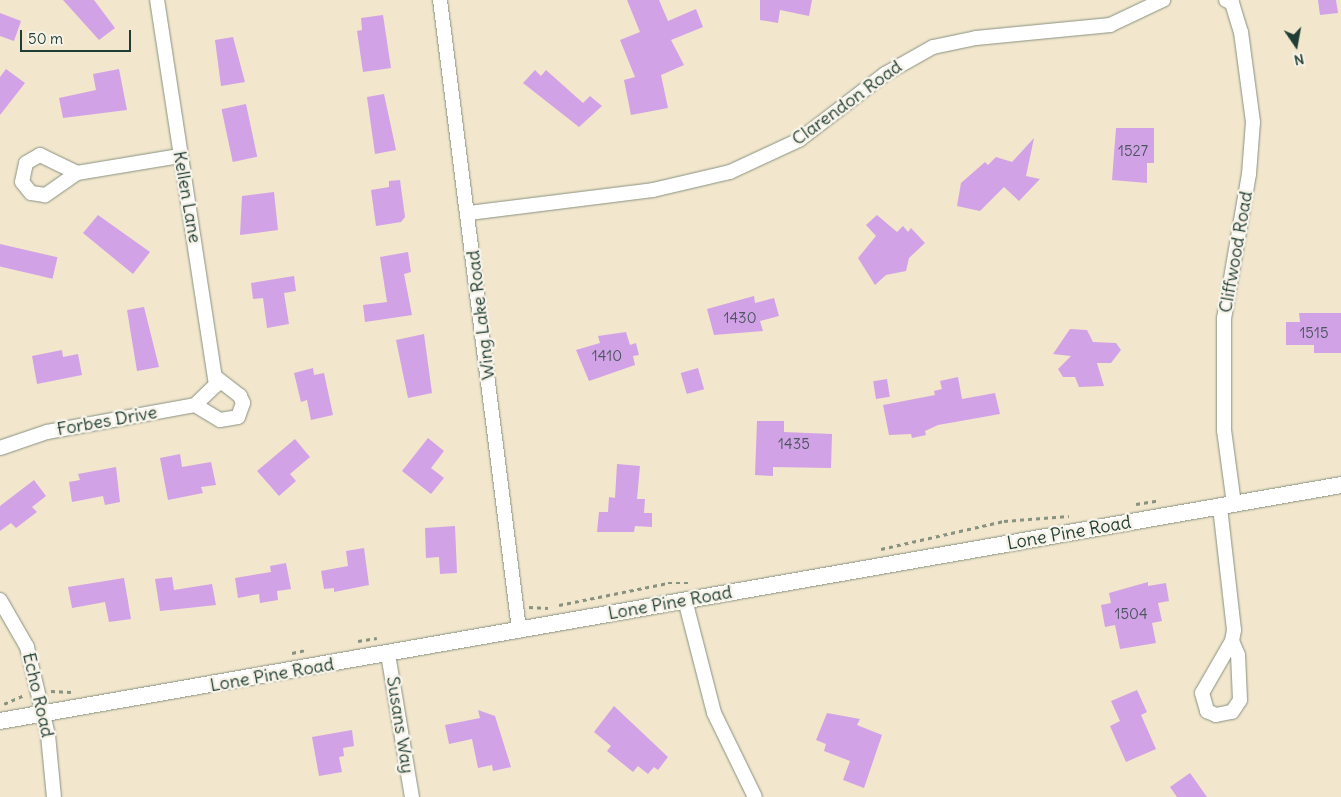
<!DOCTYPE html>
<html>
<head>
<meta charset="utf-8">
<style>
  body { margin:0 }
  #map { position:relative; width:1341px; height:797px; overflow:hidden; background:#f2e6cd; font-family:Delius,sans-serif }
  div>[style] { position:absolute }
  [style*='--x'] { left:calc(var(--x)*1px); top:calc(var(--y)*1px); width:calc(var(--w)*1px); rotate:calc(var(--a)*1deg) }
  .building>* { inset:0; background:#d2a2e6; transform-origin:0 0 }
  .path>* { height:2.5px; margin-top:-1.25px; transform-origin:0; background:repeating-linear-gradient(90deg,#889280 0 4px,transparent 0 8px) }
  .roads { filter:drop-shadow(0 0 1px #889280) drop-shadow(0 0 1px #889280) }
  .minor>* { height:14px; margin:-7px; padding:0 7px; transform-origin:7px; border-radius:7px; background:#fff }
  .tertiary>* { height:16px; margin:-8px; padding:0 8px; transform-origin:8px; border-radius:8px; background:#fff }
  span { translate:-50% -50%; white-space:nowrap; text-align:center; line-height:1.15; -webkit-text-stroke:5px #f7f3e8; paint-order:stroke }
  .number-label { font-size:15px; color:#4c5660 }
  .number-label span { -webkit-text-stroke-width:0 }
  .street-label { font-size:18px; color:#1f3d34 }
  .north { position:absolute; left:1271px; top:20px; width:50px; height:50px; -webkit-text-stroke:4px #f7f3e8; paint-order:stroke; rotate:168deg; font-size:14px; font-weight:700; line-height:20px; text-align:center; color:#1f3d34 }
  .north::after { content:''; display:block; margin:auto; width:18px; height:22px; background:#1f3d34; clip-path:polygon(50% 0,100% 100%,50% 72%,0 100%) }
  .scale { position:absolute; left:20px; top:30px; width:111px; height:22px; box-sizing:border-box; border:2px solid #1f3d34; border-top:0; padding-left:6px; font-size:15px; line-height:18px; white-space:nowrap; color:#1f3d34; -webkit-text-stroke:4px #f7f3e8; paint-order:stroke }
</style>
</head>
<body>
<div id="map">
  <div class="building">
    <i style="clip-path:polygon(63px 0,94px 0,115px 28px,99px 40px)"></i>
    <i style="clip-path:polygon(627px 0,659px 0,668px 21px,696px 9px,703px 27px,671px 40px,684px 65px,661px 75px,668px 108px,631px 115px,624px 80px,635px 77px,620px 40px,640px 32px)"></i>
    <i style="clip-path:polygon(760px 0,812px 0,809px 16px,780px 10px,778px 23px,760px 20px)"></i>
    <i style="clip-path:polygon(1318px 0,1336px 0,1338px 13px,1320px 15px)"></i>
    <i style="clip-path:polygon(0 13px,21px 21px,14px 41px,0 36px)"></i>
    <i style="clip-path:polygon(383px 15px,391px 68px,363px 72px,357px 31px,362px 30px,361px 18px)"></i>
    <i style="clip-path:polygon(233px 37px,245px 82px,221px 86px,215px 40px)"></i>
    <i style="clip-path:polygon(6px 69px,25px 83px,0 115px,0 77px)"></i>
    <i style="clip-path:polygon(119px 69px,127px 110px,63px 118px,59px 98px,96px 90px,93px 74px)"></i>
    <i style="clip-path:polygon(535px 70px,541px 76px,546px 70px,583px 103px,590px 96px,602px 106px,579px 127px,523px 83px)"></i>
    <i style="clip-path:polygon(384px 94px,396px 150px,375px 154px,367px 97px)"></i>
    <i style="left:246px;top:104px;width:54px;height:25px;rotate:78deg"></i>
    <i style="clip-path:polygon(1116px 128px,1154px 128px,1154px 163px,1147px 163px,1147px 183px,1112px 180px)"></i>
    <i style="clip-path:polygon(1034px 138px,1026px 176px,1040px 179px,1019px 201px,1004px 187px,980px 211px,957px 206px,961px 183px,985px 162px,988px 165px,996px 157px,1012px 162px)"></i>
    <i style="clip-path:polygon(400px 180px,405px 217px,401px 222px,376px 226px,371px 190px,389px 187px,389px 181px)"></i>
    <i style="clip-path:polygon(274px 192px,278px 230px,240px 235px,242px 196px)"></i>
    <i style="clip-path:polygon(98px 215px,150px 252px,133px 274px,83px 233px)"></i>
    <i style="clip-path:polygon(877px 215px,897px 232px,903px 226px,908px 232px,911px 228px,925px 243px,909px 258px,906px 271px,886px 275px,875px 285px,858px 258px,876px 236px,866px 225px)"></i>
    <i style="left:0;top:244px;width:59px;height:22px;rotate:13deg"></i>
    <i style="clip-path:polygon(408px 252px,411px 272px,404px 274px,412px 315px,365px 322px,363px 305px,387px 302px,380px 257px)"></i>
    <i style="clip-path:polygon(294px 276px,296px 291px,284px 293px,289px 324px,267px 328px,263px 298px,253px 299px,251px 283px)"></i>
    <i style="clip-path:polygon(754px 296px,755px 303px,774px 298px,779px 316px,760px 321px,763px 331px,714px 335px,707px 309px)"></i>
    <i style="clip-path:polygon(144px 307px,159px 367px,137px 371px,127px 310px)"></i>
    <i style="clip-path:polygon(1299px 313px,1341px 313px,1341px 353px,1314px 353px,1314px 345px,1286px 345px,1286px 322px,1300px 322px)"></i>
    <i style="clip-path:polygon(1070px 329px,1087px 330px,1093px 342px,1116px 343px,1121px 350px,1111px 363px,1097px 363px,1104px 386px,1079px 387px,1075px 377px,1063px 377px,1058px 369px,1071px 356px,1053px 354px)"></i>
    <i style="clip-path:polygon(626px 332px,630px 345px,636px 343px,639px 355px,633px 356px,635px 365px,589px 381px,576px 350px,600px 343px,598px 336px)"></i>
    <i style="clip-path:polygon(424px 334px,432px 393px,408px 398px,396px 340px)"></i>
    <i style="clip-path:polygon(62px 350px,63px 357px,78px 354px,82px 375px,37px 384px,32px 356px)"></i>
    <i style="clip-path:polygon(313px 368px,314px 375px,324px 373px,333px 415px,311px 420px,307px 400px,301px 402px,294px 373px)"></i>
    <i style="left:698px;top:368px;width:22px;height:18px;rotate:74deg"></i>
    <i style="clip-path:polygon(958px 377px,962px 399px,995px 393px,1000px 414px,938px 425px,925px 431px,926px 435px,912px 438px,911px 434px,889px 435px,883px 405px,935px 395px,934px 391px,942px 389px,940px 381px)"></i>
    <i style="left:887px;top:379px;width:18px;height:14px;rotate:81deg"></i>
    <i style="clip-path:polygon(757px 421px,784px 421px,784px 432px,832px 434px,831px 468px,773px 467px,773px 476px,755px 475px)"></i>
    <i style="clip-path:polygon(428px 438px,444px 451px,431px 468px,444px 478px,431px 494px,402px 471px)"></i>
    <i style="clip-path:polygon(295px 439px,310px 457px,290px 474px,296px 481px,279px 496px,257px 471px)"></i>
    <i style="clip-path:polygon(180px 454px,182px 467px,211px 462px,216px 485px,201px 487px,203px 493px,168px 500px,160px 458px)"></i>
    <i style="clip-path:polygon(617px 464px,640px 466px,637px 499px,645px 499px,644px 513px,652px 513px,652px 527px,635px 526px,634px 532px,597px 532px,599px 512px,608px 512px,609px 497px,615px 498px)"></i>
    <i style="clip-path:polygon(116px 467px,120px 502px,105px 505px,103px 496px,72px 502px,69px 482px,80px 480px,78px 474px)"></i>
    <i style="clip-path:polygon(34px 480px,46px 496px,32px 507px,37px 512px,16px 528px,11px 523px,0 531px,0 506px)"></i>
    <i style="clip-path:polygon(455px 526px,457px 573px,440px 574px,439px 557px,426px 558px,425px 528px)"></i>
    <i style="clip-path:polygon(364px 548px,369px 585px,334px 592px,334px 588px,324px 589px,321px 571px,348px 566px,346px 551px)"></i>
    <i style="clip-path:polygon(286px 563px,291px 589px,277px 591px,278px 600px,260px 603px,259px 594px,238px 598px,235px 578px,271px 572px,270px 566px)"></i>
    <i style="clip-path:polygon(172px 577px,174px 590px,212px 584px,216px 605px,160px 611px,155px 579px)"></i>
    <i style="clip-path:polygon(124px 578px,131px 619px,109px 622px,105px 602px,72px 608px,68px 587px)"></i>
    <i style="clip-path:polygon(1148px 582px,1148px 586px,1166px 583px,1169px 601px,1158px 603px,1162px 621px,1152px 623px,1156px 643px,1120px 649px,1115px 625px,1105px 627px,1101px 605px,1111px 603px,1109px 593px)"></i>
    <i style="clip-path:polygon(1137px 690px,1147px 712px,1141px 715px,1156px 749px,1126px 762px,1110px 726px,1120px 721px,1111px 701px)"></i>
    <i style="clip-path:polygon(614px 706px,668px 757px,658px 770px,654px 767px,648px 774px,638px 766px,633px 772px,607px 751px,611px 746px,594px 732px)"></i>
    <i style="clip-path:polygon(478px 710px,495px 716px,511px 767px,493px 771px,492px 765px,478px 768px,472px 739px,449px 744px,445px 725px,480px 718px)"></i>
    <i style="clip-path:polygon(827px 713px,860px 719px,857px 725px,882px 735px,864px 788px,843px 780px,850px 761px,824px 751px,826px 744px,816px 740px)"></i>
    <i style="clip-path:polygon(352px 730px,354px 746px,343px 748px,344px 756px,339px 757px,342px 772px,319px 776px,312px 737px)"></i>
    <i style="clip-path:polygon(1190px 773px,1207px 797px,1177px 797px,1170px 787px)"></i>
  </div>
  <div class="path">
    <i style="--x:1136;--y:504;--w:24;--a:-9"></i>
    <i style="--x:881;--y:549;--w:126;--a:-12.8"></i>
    <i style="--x:1004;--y:521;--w:65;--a:-4.4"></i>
    <i style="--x:559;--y:605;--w:111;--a:-11.4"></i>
    <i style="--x:668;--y:583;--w:20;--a:0"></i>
    <i style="--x:529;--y:607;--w:19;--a:3"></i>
    <i style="--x:358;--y:641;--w:19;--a:-9"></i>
    <i style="--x:292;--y:653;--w:14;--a:-12"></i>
    <i style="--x:51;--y:691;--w:20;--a:3"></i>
    <i style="--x:4;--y:704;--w:22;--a:-24"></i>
  </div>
  <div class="roads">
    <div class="minor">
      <i style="--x:440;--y:0;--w:634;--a:82.84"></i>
      <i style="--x:1226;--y:0;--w:7;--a:27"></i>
      <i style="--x:1232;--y:3;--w:30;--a:73"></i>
      <i style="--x:1241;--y:32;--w:91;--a:82.4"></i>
      <i style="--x:1253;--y:122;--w:52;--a:94.4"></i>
      <i style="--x:1249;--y:174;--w:146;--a:99.8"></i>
      <i style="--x:1224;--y:318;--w:112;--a:90"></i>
      <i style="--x:1224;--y:430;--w:75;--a:82.3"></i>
      <i style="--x:77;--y:173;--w:39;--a:145"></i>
      <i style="--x:45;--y:195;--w:14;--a:-172"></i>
      <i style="--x:31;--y:193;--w:14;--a:-129"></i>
      <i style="--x:22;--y:182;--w:19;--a:-78"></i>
      <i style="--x:26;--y:163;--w:16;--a:-30"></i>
      <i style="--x:40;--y:155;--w:41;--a:25.9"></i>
      <i style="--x:77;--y:173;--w:104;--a:-9.4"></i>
      <i style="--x:469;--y:213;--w:185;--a:-7.1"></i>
      <i style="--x:653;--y:190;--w:79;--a:-13.2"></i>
      <i style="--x:730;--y:172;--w:76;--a:-24.9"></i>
      <i style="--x:799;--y:140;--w:108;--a:-37.5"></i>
      <i style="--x:885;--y:74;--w:55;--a:-29.4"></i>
      <i style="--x:933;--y:47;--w:44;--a:-11.8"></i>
      <i style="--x:976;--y:38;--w:135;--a:-5.5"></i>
      <i style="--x:1110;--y:25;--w:59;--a:-25.3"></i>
      <i style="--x:195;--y:405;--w:29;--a:31"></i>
      <i style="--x:220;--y:420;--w:18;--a:-9"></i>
      <i style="--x:238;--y:417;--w:15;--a:-70"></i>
      <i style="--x:243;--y:403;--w:8;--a:-113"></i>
      <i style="--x:240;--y:396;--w:29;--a:-142"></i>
      <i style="--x:0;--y:448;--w:50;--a:-18.8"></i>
      <i style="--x:47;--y:432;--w:150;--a:-10.3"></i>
      <i style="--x:195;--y:405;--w:29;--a:-44"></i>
      <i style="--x:216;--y:385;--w:389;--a:-98.7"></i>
      <i style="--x:1220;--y:507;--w:124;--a:83.5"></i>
      <i style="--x:1234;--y:630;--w:11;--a:100"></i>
      <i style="--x:1232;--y:641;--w:60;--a:120"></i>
      <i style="--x:1202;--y:693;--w:19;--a:74"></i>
      <i style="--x:1207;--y:711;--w:10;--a:24"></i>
      <i style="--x:1216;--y:715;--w:16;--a:-11"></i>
      <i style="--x:1232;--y:712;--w:14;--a:-56"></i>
      <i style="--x:1240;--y:700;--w:45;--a:-92.5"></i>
      <i style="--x:1238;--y:655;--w:15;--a:-113"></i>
      <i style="--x:0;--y:600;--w:54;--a:60.1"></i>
      <i style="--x:27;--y:647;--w:90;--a:76.6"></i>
      <i style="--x:48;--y:735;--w:62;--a:84.5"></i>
      <i style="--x:685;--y:600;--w:117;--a:75.6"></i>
      <i style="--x:714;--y:713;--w:93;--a:64"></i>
      <i style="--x:388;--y:654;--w:145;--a:80.5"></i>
    </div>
    <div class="tertiary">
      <i style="--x:0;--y:721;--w:1362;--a:-9.98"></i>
    </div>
  </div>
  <div class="number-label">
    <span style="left:1133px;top:151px">1527</span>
    <span style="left:740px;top:318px">1430</span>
    <span style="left:1314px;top:333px">1515</span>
    <span style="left:607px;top:356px">1410</span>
    <span style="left:794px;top:444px">1435</span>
    <span style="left:1131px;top:614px">1504</span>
  </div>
  <div class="street-label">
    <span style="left:847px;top:103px;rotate:-36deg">Clarendon Road</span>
    <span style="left:187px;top:197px;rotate:80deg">Kellen Lane</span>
    <span style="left:1236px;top:252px;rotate:-80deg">Cliffwood Road</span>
    <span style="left:481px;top:315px;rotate:-97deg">Wing Lake Road</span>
    <span style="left:107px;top:421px;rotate:-10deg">Forbes Drive</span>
    <span style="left:1069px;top:533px;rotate:-10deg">Lone Pine Road</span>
    <span style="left:670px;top:603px;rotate:-10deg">Lone Pine Road</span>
    <span style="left:272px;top:675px;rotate:-10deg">Lone Pine Road</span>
    <span style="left:38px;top:695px;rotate:77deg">Echo Road</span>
    <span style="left:400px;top:725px;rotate:81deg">Susans Way</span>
  </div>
  <div class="north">N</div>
  <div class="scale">50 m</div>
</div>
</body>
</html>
